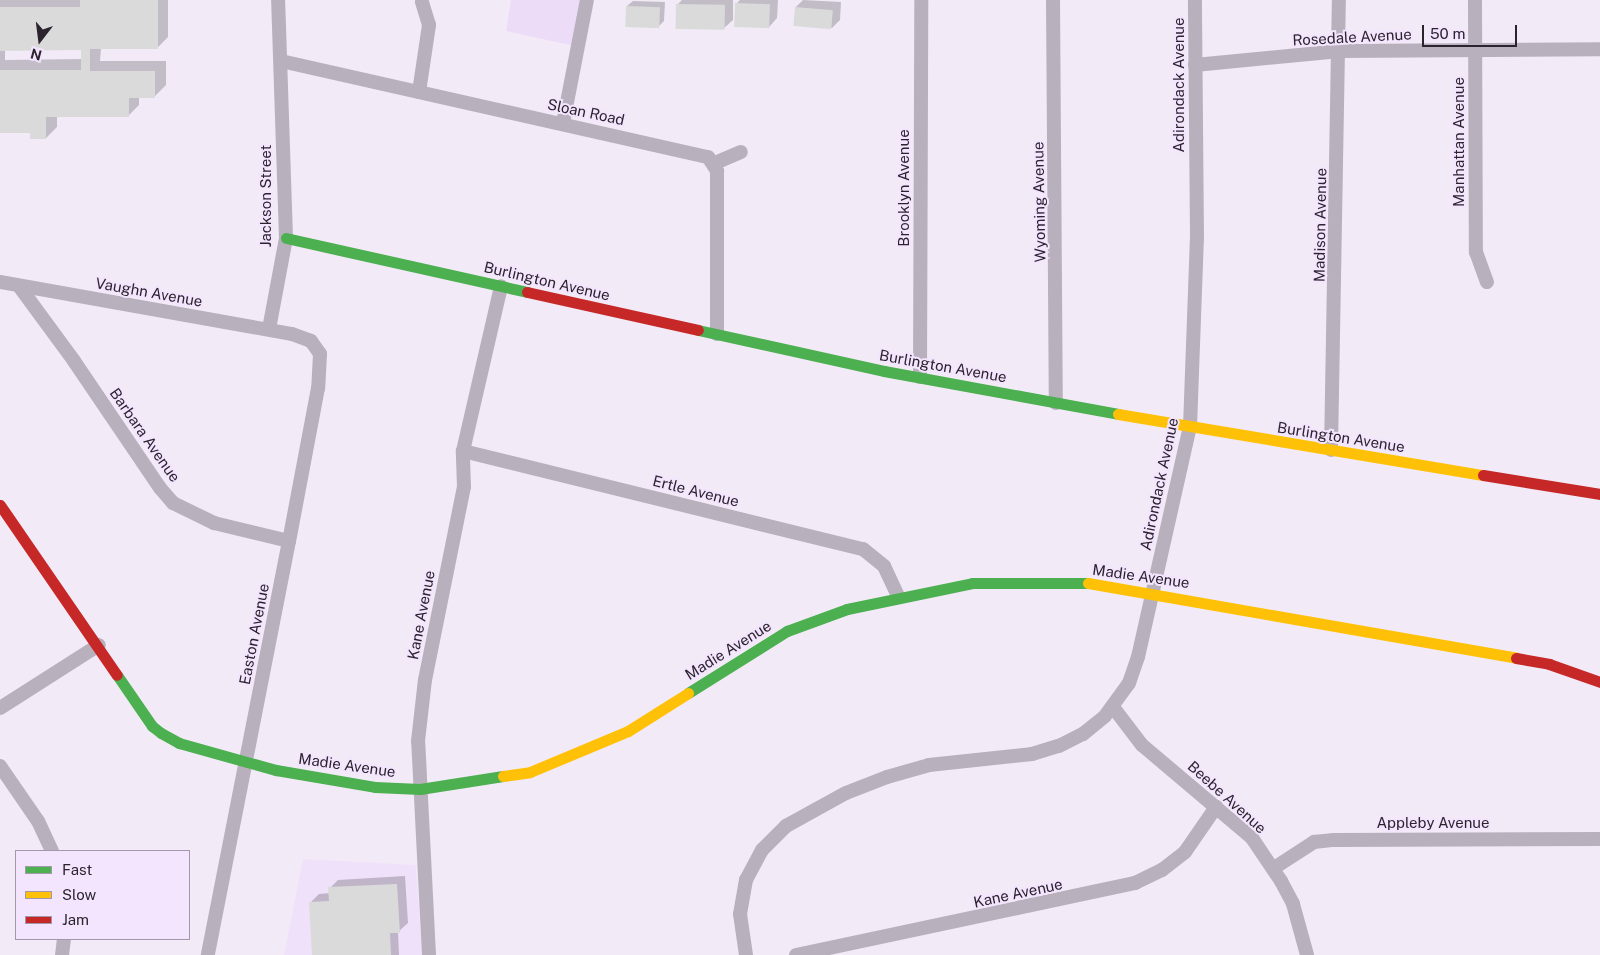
<!DOCTYPE html>
<html>
<head>
<meta charset="utf-8">
<style>
  body { margin:0 }
  #map { position:relative; width:1600px; height:955px; overflow:hidden; background:#f2ebf7; font-family:"Public Sans",sans-serif }
  div>[style] { position:absolute }
  [style*='--x'] { left:calc(var(--x)*1px); top:calc(var(--y)*1px); width:calc(var(--w)*1px); rotate:calc(var(--a)*1deg) }
  .built>* { inset:0; background:#f0e1fa }
  .green>* { inset:0; background:#ecdcf7 }
  .shadow>* { inset:0; background:#0003 }
  .building>* { inset:0; background:#dadada; transform-origin:0 0 }
  .street>* { height:14px; margin:-7px; padding:0 7px; transform-origin:7px; border-radius:7px; background:#b8b0bd }
  .fast>* { height:11px; margin:-5.5px; padding:0 5.5px; transform-origin:5.5px; border-radius:5.5px; background:#4caf50 }
  .slow>* { height:11px; margin:-5.5px; padding:0 5.5px; transform-origin:5.5px; border-radius:5.5px; background:#ffc107 }
  .jam>* { height:11px; margin:-5.5px; padding:0 5.5px; transform-origin:5.5px; border-radius:5.5px; background:#c62828 }
  span { translate:-50% -50%; white-space:nowrap; text-align:center; line-height:1.15; -webkit-text-stroke:4px #f3e5fd; paint-order:stroke }
  .street-label { font-size:15px; color:#2b242f }
  .legend { position:absolute; left:15px; top:850px; width:175px; height:90px; box-sizing:border-box; background:#f3e5fd; border:1px solid #a398ab; margin:0; padding:6px 9px; list-style:none; font-size:15px; color:#2b242f }
  .legend li { display:flex; align-items:center; gap:10px; height:25px }
  .legend b { width:25px; border:1px solid #a398ab }
  .north { position:absolute; left:15px; top:15px; width:50px; height:50px; -webkit-text-stroke:4px #f3e5fd; paint-order:stroke; rotate:195deg; font-size:14px; font-weight:700; line-height:20px; text-align:center; color:#2b242f }
  .north::after { content:''; display:block; margin:auto; width:18px; height:22px; background:#2b242f; clip-path:polygon(50% 0,100% 100%,50% 72%,0 100%) }
  .scale { position:absolute; left:1422px; top:25px; width:95px; height:22px; box-sizing:border-box; border:2px solid #2b242f; border-top:0; padding-left:6px; font-size:15px; line-height:18px; white-space:nowrap; color:#2b242f; -webkit-text-stroke:4px #f3e5fd; paint-order:stroke }
</style>
</head>
<body>
<div id="map">
  <div class="built">
    <i style="clip-path:polygon(303px 859px,416px 865px,422px 955px,284px 955px)"></i>
  </div>
  <div class="green">
    <i style="clip-path:polygon(511px 0,584px 0,575px 46px,506px 31px)"></i>
  </div>
  <div class="shadow">
    <i style="clip-path:polygon(evenodd,0 0,168px 0,168px 37px,157px 48px,101px 48px,100px 61px,166px 61px,166px 85px,155px 96px,139px 96px,139px 105px,128px 116px,57px 115px,57px 127px,46px 138px,31px 131px,0 131px,0 0,5px 49px,82px 49px,82px 59px,5px 60px,5px 49px)"></i>
    <i style="clip-path:polygon(682px 0,733px 0,733px 20px,724px 28px,677px 5px)"></i>
    <i style="clip-path:polygon(740px 0,778px 0,777px 18px,769px 27px,737px 3px)"></i>
    <i style="clip-path:polygon(803px 0,841px 2px,840px 20px,832px 28px,796px 7px)"></i>
    <i style="clip-path:polygon(633px 1px,665px 2px,664px 21px,659px 26px,627px 6px)"></i>
    <i style="clip-path:polygon(405px 876px,408px 923px,398px 932px,399px 955px,313px 955px,311px 902px,319px 894px,330px 893px,330px 888px,338px 880px)"></i>
  </div>
  <div class="building">
    <i style="clip-path:polygon(80px 0,158px 0,158px 49px,90px 49px,90px 71px,155px 71px,155px 98px,129px 98px,129px 117px,46px 117px,46px 139px,30px 139px,30px 133px,0 133px,0 70px,81px 70px,81px 50px,0 51px,0 7px,80px 7px)"></i>
    <i style="left:735px;top:3px;width:35px;height:24px;rotate:2deg"></i>
    <i style="left:676px;top:4px;width:49px;height:25px;rotate:1deg"></i>
    <i style="left:626px;top:6px;width:34px;height:21px;rotate:2deg"></i>
    <i style="left:795px;top:7px;width:38px;height:19px;rotate:5deg"></i>
    <i style="clip-path:polygon(397px 884px,400px 933px,390px 933px,391px 955px,312px 955px,309px 902px,329px 901px,328px 887px)"></i>
  </div>
  <div class="street">
    <i style="--x:1053;--y:0;--w:403;--a:89.6"></i>
    <i style="--x:1475;--y:0;--w:252;--a:89.8"></i>
    <i style="--x:1476;--y:252;--w:32;--a:70"></i>
    <i style="--x:281;--y:61;--w:438;--a:12.7"></i>
    <i style="--x:708;--y:157;--w:17;--a:57"></i>
    <i style="--x:717;--y:171;--w:163;--a:90"></i>
    <i style="--x:1195;--y:65;--w:146;--a:-5.5"></i>
    <i style="--x:1340;--y:51;--w:260;--a:-0.4"></i>
    <i style="--x:419;--y:92;--w:68;--a:-81.5"></i>
    <i style="--x:429;--y:25;--w:24;--a:-107"></i>
    <i style="--x:563;--y:123;--w:125;--a:-79"></i>
    <i style="--x:715;--y:163;--w:28;--a:-23"></i>
    <i style="--x:0;--y:282;--w:297;--a:10.1"></i>
    <i style="--x:292;--y:334;--w:20;--a:20"></i>
    <i style="--x:311;--y:341;--w:16;--a:55"></i>
    <i style="--x:320;--y:354;--w:34;--a:93"></i>
    <i style="--x:318;--y:388;--w:156;--a:100.7"></i>
    <i style="--x:289;--y:541;--w:422;--a:101.1"></i>
    <i style="--x:19;--y:286;--w:93;--a:53.7"></i>
    <i style="--x:74;--y:361;--w:153;--a:55.9"></i>
    <i style="--x:160;--y:488;--w:20;--a:49"></i>
    <i style="--x:173;--y:503;--w:46;--a:26"></i>
    <i style="--x:214;--y:523;--w:77;--a:13.5"></i>
    <i style="--x:269;--y:329;--w:93;--a:-79.4"></i>
    <i style="--x:286;--y:238;--w:238;--a:-91.9"></i>
    <i style="--x:920;--y:377;--w:377;--a:-89.8"></i>
    <i style="--x:1331;--y:450;--w:450;--a:-89"></i>
    <i style="--x:463;--y:451;--w:412;--a:13.8"></i>
    <i style="--x:863;--y:549;--w:27;--a:39"></i>
    <i style="--x:884;--y:566;--w:33;--a:65"></i>
    <i style="--x:1113;--y:707;--w:48;--a:52.7"></i>
    <i style="--x:1142;--y:745;--w:144;--a:40.2"></i>
    <i style="--x:1252;--y:838;--w:52;--a:56"></i>
    <i style="--x:1281;--y:881;--w:26;--a:62"></i>
    <i style="--x:1293;--y:904;--w:53;--a:74.6"></i>
    <i style="--x:0;--y:708;--w:117;--a:-32.5"></i>
    <i style="--x:0;--y:766;--w:67;--a:55.4"></i>
    <i style="--x:38;--y:821;--w:33;--a:65"></i>
    <i style="--x:1274;--y:868;--w:48;--a:-33"></i>
    <i style="--x:1314;--y:842;--w:20;--a:-6"></i>
    <i style="--x:1334;--y:840;--w:266;--a:-0.2"></i>
    <i style="--x:62;--y:955;--w:16;--a:-83"></i>
    <i style="--x:429;--y:955;--w:214;--a:-92.9"></i>
    <i style="--x:418;--y:741;--w:61;--a:-83.5"></i>
    <i style="--x:425;--y:680;--w:197;--a:-78.6"></i>
    <i style="--x:464;--y:487;--w:36;--a:-92"></i>
    <i style="--x:463;--y:451;--w:169;--a:-77"></i>
    <i style="--x:746;--y:955;--w:41;--a:-98.3"></i>
    <i style="--x:740;--y:914;--w:35;--a:-80"></i>
    <i style="--x:746;--y:880;--w:34;--a:-62"></i>
    <i style="--x:762;--y:850;--w:34;--a:-45"></i>
    <i style="--x:786;--y:826;--w:68;--a:-28.8"></i>
    <i style="--x:846;--y:793;--w:44;--a:-21.3"></i>
    <i style="--x:887;--y:777;--w:44;--a:-15.9"></i>
    <i style="--x:929;--y:765;--w:104;--a:-6.1"></i>
    <i style="--x:1032;--y:754;--w:28;--a:-17"></i>
    <i style="--x:1059;--y:746;--w:27;--a:-27"></i>
    <i style="--x:1083;--y:734;--w:28;--a:-39"></i>
    <i style="--x:1105;--y:716;--w:41;--a:-54"></i>
    <i style="--x:1129;--y:683;--w:28;--a:-71"></i>
    <i style="--x:1138;--y:657;--w:236;--a:-77.3"></i>
    <i style="--x:1190;--y:427;--w:189;--a:-87.9"></i>
    <i style="--x:1197;--y:238;--w:238;--a:-90.5"></i>
    <i style="--x:796;--y:955;--w:347;--a:-12"></i>
    <i style="--x:1135;--y:883;--w:30;--a:-26"></i>
    <i style="--x:1162;--y:870;--w:29;--a:-38"></i>
    <i style="--x:1185;--y:852;--w:55;--a:-55.4"></i>
  </div>
  <div class="fast">
    <i style="--x:286;--y:238;--w:247;--a:12.6"></i>
    <i style="--x:698;--y:330;--w:190;--a:12.4"></i>
    <i style="--x:884;--y:371;--w:238;--a:10.4"></i>
    <i style="--x:117;--y:675;--w:62;--a:55.5"></i>
    <i style="--x:152;--y:726;--w:11;--a:38"></i>
    <i style="--x:161;--y:733;--w:21;--a:29"></i>
    <i style="--x:179;--y:743;--w:101;--a:15.6"></i>
    <i style="--x:276;--y:770;--w:100;--a:9.7"></i>
    <i style="--x:375;--y:787;--w:45;--a:2.5"></i>
    <i style="--x:420;--y:789;--w:84;--a:-8.9"></i>
    <i style="--x:688;--y:693;--w:117;--a:-32.1"></i>
    <i style="--x:787;--y:631;--w:64;--a:-20.1"></i>
    <i style="--x:847;--y:609;--w:128;--a:-11.7"></i>
    <i style="--x:972;--y:583;--w:116;--a:0"></i>
  </div>
  <div class="slow">
    <i style="--x:1118;--y:414;--w:370;--a:9.5"></i>
    <i style="--x:1088;--y:583;--w:435;--a:9.9"></i>
    <i style="--x:503;--y:776;--w:27;--a:-8"></i>
    <i style="--x:530;--y:772;--w:106;--a:-22.7"></i>
    <i style="--x:628;--y:731;--w:71;--a:-32.3"></i>
  </div>
  <div class="jam">
    <i style="--x:527;--y:292;--w:175;--a:12.5"></i>
    <i style="--x:1483;--y:475;--w:119;--a:9.2"></i>
    <i style="--x:0;--y:505;--w:206;--a:55.5"></i>
    <i style="--x:1516;--y:658;--w:34;--a:10"></i>
    <i style="--x:1549;--y:664;--w:54;--a:19.4"></i>
  </div>
  <div class="street-label">
    <span style="left:1352px;top:37px;rotate:-3deg">Rosedale Avenue</span>
    <span style="left:1179px;top:85px;rotate:-90deg">Adirondack Avenue</span>
    <span style="left:586px;top:112px;rotate:12deg">Sloan Road</span>
    <span style="left:1459px;top:142px;rotate:-90deg">Manhattan Avenue</span>
    <span style="left:904px;top:188px;rotate:-90deg">Brooklyn Avenue</span>
    <span style="left:266px;top:196px;rotate:-90deg">Jackson Street</span>
    <span style="left:1039px;top:202px;rotate:-91deg">Wyoming Avenue</span>
    <span style="left:1320px;top:225px;rotate:-89deg">Madison Avenue</span>
    <span style="left:547px;top:281px;rotate:13deg">Burlington Avenue</span>
    <span style="left:149px;top:292px;rotate:10deg">Vaughn Avenue</span>
    <span style="left:943px;top:366px;rotate:10deg">Burlington Avenue</span>
    <span style="left:145px;top:435px;rotate:55deg">Barbara Avenue</span>
    <span style="left:1341px;top:437px;rotate:9deg">Burlington Avenue</span>
    <span style="left:1159px;top:484px;rotate:-78deg">Adirondack Avenue</span>
    <span style="left:696px;top:491px;rotate:14deg">Ertle Avenue</span>
    <span style="left:1141px;top:576px;rotate:8deg">Madie Avenue</span>
    <span style="left:421px;top:615px;rotate:-79deg">Kane Avenue</span>
    <span style="left:254px;top:634px;rotate:-79deg">Easton Avenue</span>
    <span style="left:728px;top:650px;rotate:-32deg">Madie Avenue</span>
    <span style="left:347px;top:765px;rotate:8deg">Madie Avenue</span>
    <span style="left:1227px;top:797px;rotate:42deg">Beebe Avenue</span>
    <span style="left:1433px;top:823px">Appleby Avenue</span>
    <span style="left:1018px;top:893px;rotate:-12deg">Kane Avenue</span>
  </div>
  <ul class="legend">
  <li><b style="height:6px;background:#4caf50"></b>Fast</li>
  <li><b style="height:6px;background:#ffc107"></b>Slow</li>
  <li><b style="height:6px;background:#c62828"></b>Jam</li>
  </ul>
  <div class="north">N</div>
  <div class="scale">50 m</div>
</div>
</body>
</html>
